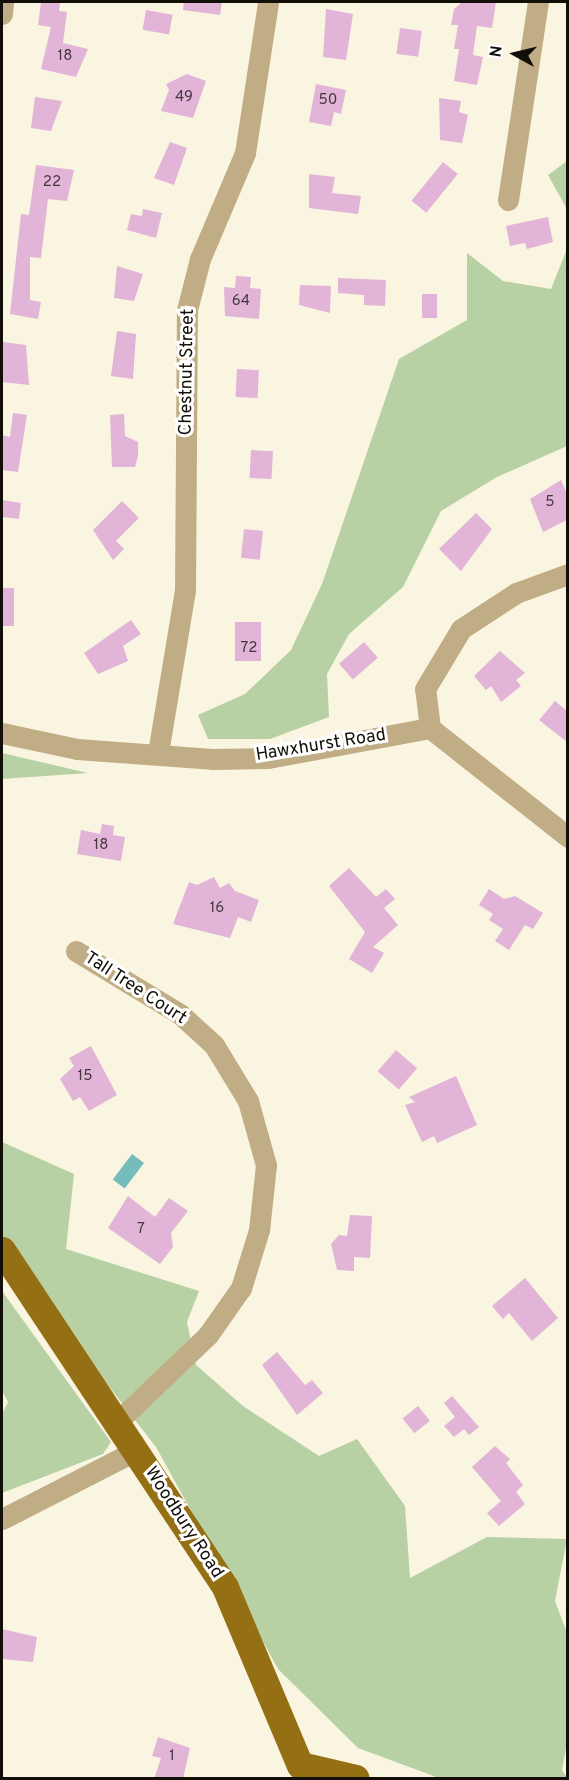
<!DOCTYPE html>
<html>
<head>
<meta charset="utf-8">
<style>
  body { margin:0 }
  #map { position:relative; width:569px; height:1780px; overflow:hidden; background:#faf5e0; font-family:Overpass,sans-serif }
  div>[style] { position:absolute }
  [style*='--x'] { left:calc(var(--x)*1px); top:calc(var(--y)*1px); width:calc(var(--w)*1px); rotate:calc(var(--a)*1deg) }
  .green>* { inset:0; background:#b7d1a4 }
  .water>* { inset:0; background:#77bcbc; transform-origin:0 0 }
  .building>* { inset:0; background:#e1b4d8; transform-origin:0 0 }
  .minor>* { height:21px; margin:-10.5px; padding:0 10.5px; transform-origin:10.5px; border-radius:10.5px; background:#c1ad85 }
  .major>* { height:27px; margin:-13.5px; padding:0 13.5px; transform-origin:13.5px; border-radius:13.5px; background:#956f13 }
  span { translate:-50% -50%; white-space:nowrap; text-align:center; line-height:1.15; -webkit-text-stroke:6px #fff; paint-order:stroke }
  .number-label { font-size:15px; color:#45383c }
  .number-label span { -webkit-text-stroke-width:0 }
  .street-label { font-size:18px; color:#110f08 }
  .frame { position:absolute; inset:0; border:3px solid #110f08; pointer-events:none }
  .north { position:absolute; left:485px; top:24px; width:60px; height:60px; -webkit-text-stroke:4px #fff; paint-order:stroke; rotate:278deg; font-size:16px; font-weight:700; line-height:24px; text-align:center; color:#110f08 }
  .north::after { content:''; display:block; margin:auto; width:21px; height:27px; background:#110f08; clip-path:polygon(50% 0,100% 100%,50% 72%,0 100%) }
</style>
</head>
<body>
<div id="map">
  <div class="green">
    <i style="clip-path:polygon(567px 161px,567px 209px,548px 175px)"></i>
    <i style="clip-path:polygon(567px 249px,567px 446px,497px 477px,441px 511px,403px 587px,349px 634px,327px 674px,329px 717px,270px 739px,208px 739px,198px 715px,245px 694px,291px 650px,322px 584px,399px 359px,467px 320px,467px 253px,503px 281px,551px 289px)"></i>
    <i style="clip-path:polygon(2px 753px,88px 773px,2px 779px)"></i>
    <i style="clip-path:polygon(2px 1142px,74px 1174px,66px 1249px,199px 1291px,187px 1322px,196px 1365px,243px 1406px,319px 1456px,357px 1439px,405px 1506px,410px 1578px,487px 1537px,567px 1539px,555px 1601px,567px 1633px,568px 1738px,562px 1770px,567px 1778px,439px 1778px,358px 1748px,278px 1669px,156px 1447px,2px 1249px)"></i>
    <i style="clip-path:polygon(2px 1291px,111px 1442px,103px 1454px,2px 1493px,2px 1414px,8px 1402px,2px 1391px)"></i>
  </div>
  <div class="water">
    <i style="left:132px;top:1154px;width:15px;height:32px;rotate:37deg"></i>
  </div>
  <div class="building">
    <i style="clip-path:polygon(41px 2px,60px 2px,59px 11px,67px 12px,63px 43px,88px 49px,76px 77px,41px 69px,51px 27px,38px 25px)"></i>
    <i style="clip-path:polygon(184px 2px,222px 2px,220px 15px,183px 10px)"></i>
    <i style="clip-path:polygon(462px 2px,496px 2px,492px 28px,477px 26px,473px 55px,483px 57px,477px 85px,454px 81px,459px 49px,454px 49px,458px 25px,451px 25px,454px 9px)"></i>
    <i style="clip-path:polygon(326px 9px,353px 14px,346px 60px,323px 57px)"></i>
    <i style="left:146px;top:10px;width:27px;height:20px;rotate:10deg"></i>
    <i style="left:400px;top:28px;width:22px;height:26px;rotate:8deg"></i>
    <i style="clip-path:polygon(187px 74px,206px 81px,193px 118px,161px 111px,169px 90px,166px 84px)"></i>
    <i style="clip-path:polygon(316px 84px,346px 90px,341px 114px,334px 112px,331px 126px,309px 122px)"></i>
    <i style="clip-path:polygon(35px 97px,62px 101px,51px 131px,31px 128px)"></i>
    <i style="clip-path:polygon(439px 98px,461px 101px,459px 112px,468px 115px,462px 143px,440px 140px)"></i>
    <i style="clip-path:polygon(170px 142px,187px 148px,174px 185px,154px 178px)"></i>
    <i style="left:443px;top:162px;width:19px;height:50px;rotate:39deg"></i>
    <i style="clip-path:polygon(36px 165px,74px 170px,67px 201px,48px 199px,41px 258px,30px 257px,30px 300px,41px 302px,38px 319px,10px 314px,21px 214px,29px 215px)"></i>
    <i style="clip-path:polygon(309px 174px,335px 177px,332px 193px,361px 196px,358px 214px,309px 208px)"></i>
    <i style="clip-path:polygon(143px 209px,162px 213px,156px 238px,127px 230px,131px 214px,142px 216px)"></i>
    <i style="clip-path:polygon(548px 217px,553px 242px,527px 249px,525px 243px,510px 246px,506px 226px)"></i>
    <i style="clip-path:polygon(117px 266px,143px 274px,134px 301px,114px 298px)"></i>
    <i style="clip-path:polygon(236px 276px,251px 277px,250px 288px,261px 289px,259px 319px,225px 316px,224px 287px,235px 288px)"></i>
    <i style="clip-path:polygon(338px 278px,386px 280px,385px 306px,364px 305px,364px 295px,338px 293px)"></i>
    <i style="clip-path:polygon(300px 285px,331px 286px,330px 313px,299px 305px)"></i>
    <i style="left:422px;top:294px;width:15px;height:24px"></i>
    <i style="clip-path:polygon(117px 331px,136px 334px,133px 379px,111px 376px)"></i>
    <i style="clip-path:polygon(3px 342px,26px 345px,29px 385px,2px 382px)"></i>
    <i style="left:237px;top:369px;width:22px;height:28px;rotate:3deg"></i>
    <i style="clip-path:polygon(13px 413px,27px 415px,18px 472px,2px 470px,2px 435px,10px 437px)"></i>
    <i style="clip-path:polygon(124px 414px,125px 436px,138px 442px,138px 456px,135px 467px,112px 467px,110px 415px)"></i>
    <i style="left:251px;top:450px;width:22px;height:28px;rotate:3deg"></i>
    <i style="clip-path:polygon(561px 480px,567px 494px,567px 520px,543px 532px,530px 499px)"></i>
    <i style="clip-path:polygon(2px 500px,21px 503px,19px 519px,2px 517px)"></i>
    <i style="clip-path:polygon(122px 501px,139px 518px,116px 541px,124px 549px,113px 560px,93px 530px)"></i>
    <i style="clip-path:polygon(476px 513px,492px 529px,461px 571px,439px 549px)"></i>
    <i style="left:244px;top:529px;width:19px;height:29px;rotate:6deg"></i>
    <i style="left:2px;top:588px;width:12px;height:38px"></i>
    <i style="clip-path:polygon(131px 620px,141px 634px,123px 646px,128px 661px,98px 674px,84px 653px)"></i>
    <i style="left:235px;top:622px;width:26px;height:39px"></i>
    <i style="left:364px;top:642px;width:21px;height:33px;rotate:49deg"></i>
    <i style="clip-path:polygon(500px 651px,525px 673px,516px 680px,521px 686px,501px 702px,491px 686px,486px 690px,474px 676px)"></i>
    <i style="clip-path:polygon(555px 701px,567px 711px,567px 742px,539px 720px)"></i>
    <i style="clip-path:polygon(102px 824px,114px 826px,113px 835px,125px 837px,121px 861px,77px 854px,81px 830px,100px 834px)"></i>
    <i style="clip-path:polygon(349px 868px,376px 897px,386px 889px,395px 899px,384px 908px,398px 925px,373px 947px,384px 953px,372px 973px,349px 959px,365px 932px,329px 886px)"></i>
    <i style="clip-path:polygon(214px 877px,220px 888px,229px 883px,235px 891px,259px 900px,251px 922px,238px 917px,230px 938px,173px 924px,189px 882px,197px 885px)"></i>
    <i style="clip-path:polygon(489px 889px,504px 899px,515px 896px,543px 913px,533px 929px,525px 925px,509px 950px,495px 941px,503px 929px,489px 920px,493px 914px,479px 905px)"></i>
    <i style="clip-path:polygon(91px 1046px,117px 1095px,89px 1111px,80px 1097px,73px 1101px,60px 1079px,74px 1066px,69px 1058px)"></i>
    <i style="left:396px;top:1050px;width:28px;height:28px;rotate:41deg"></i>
    <i style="clip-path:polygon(456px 1076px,477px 1125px,437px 1143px,434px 1136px,422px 1142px,405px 1105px,415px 1102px,409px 1097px)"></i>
    <i style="clip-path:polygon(128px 1196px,155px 1217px,169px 1198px,188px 1211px,171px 1233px,173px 1247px,160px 1264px,108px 1228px)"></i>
    <i style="clip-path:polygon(350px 1215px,372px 1216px,370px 1258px,354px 1257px,354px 1271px,337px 1270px,331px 1244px,339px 1235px,347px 1236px)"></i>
    <i style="clip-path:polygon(525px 1278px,558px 1318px,532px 1341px,509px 1313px,503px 1319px,492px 1306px)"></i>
    <i style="clip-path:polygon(277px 1352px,305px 1385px,312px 1380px,323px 1393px,297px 1415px,262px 1365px)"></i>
    <i style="clip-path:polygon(452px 1396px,479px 1427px,469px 1435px,464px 1429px,454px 1437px,444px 1426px,455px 1417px,444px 1403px)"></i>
    <i style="left:418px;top:1406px;width:19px;height:20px;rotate:51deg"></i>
    <i style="clip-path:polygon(495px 1446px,510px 1459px,506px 1463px,523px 1485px,516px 1492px,525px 1504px,499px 1526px,487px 1513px,501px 1501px,472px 1467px)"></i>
    <i style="clip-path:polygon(2px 1629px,37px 1637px,33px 1662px,2px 1659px)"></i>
    <i style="clip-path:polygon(158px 1737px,190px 1748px,183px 1779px,154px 1779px,161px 1758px,152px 1756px)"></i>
  </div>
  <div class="minor">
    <i style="--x:2;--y:14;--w:12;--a:-85"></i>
    <i style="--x:508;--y:200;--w:200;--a:-81.4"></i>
    <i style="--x:430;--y:728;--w:39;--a:-97"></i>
    <i style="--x:425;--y:689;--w:70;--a:-59"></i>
    <i style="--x:461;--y:629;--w:66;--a:-33.2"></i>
    <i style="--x:516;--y:593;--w:55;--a:-20.1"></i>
    <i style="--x:2;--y:733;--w:77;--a:12"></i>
    <i style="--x:77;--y:749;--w:135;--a:4.2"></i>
    <i style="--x:212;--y:759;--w:56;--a:-1"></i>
    <i style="--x:268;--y:758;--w:165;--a:-10.5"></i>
    <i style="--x:430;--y:728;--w:176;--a:38.3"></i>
    <i style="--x:158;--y:753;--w:165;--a:-80.6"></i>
    <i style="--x:185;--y:590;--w:280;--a:-89.6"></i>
    <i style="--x:187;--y:310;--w:53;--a:-75.7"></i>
    <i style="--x:200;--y:259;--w:115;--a:-67"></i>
    <i style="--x:245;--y:153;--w:153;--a:-81.3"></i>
    <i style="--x:76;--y:951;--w:122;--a:31.2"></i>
    <i style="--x:180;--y:1014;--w:46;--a:42.4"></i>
    <i style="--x:214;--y:1045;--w:66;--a:58.7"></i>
    <i style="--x:248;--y:1101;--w:66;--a:74.3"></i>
    <i style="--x:266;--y:1165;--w:65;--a:96.1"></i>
    <i style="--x:259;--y:1230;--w:61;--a:107.2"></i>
    <i style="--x:241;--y:1288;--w:57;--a:125.1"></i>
    <i style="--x:208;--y:1335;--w:126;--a:136.3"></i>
    <i style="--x:2;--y:1519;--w:149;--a:-27.1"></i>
  </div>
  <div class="major">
    <i style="--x:2;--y:1250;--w:404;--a:56.5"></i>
    <i style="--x:225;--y:1587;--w:193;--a:67.2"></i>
    <i style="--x:300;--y:1765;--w:57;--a:13.1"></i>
  </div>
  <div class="number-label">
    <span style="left:65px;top:57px">18</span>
    <span style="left:184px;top:98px">49</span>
    <span style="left:328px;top:101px">50</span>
    <span style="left:52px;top:183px">22</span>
    <span style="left:241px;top:302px">64</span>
    <span style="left:550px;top:503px">5</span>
    <span style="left:249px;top:649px">72</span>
    <span style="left:101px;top:846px">18</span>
    <span style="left:217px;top:909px">16</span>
    <span style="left:85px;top:1077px">15</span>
    <span style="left:141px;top:1230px">7</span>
    <span style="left:172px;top:1757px">1</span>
  </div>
  <div class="street-label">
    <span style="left:188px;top:372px;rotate:-89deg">Chestnut Street</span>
    <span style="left:321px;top:746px;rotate:-9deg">Hawxhurst Road</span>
    <span style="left:135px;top:989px;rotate:33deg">Tall Tree Court</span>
    <span style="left:183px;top:1523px;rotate:57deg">Woodbury Road</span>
  </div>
  <div class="frame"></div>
  <div class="north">N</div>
</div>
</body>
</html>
